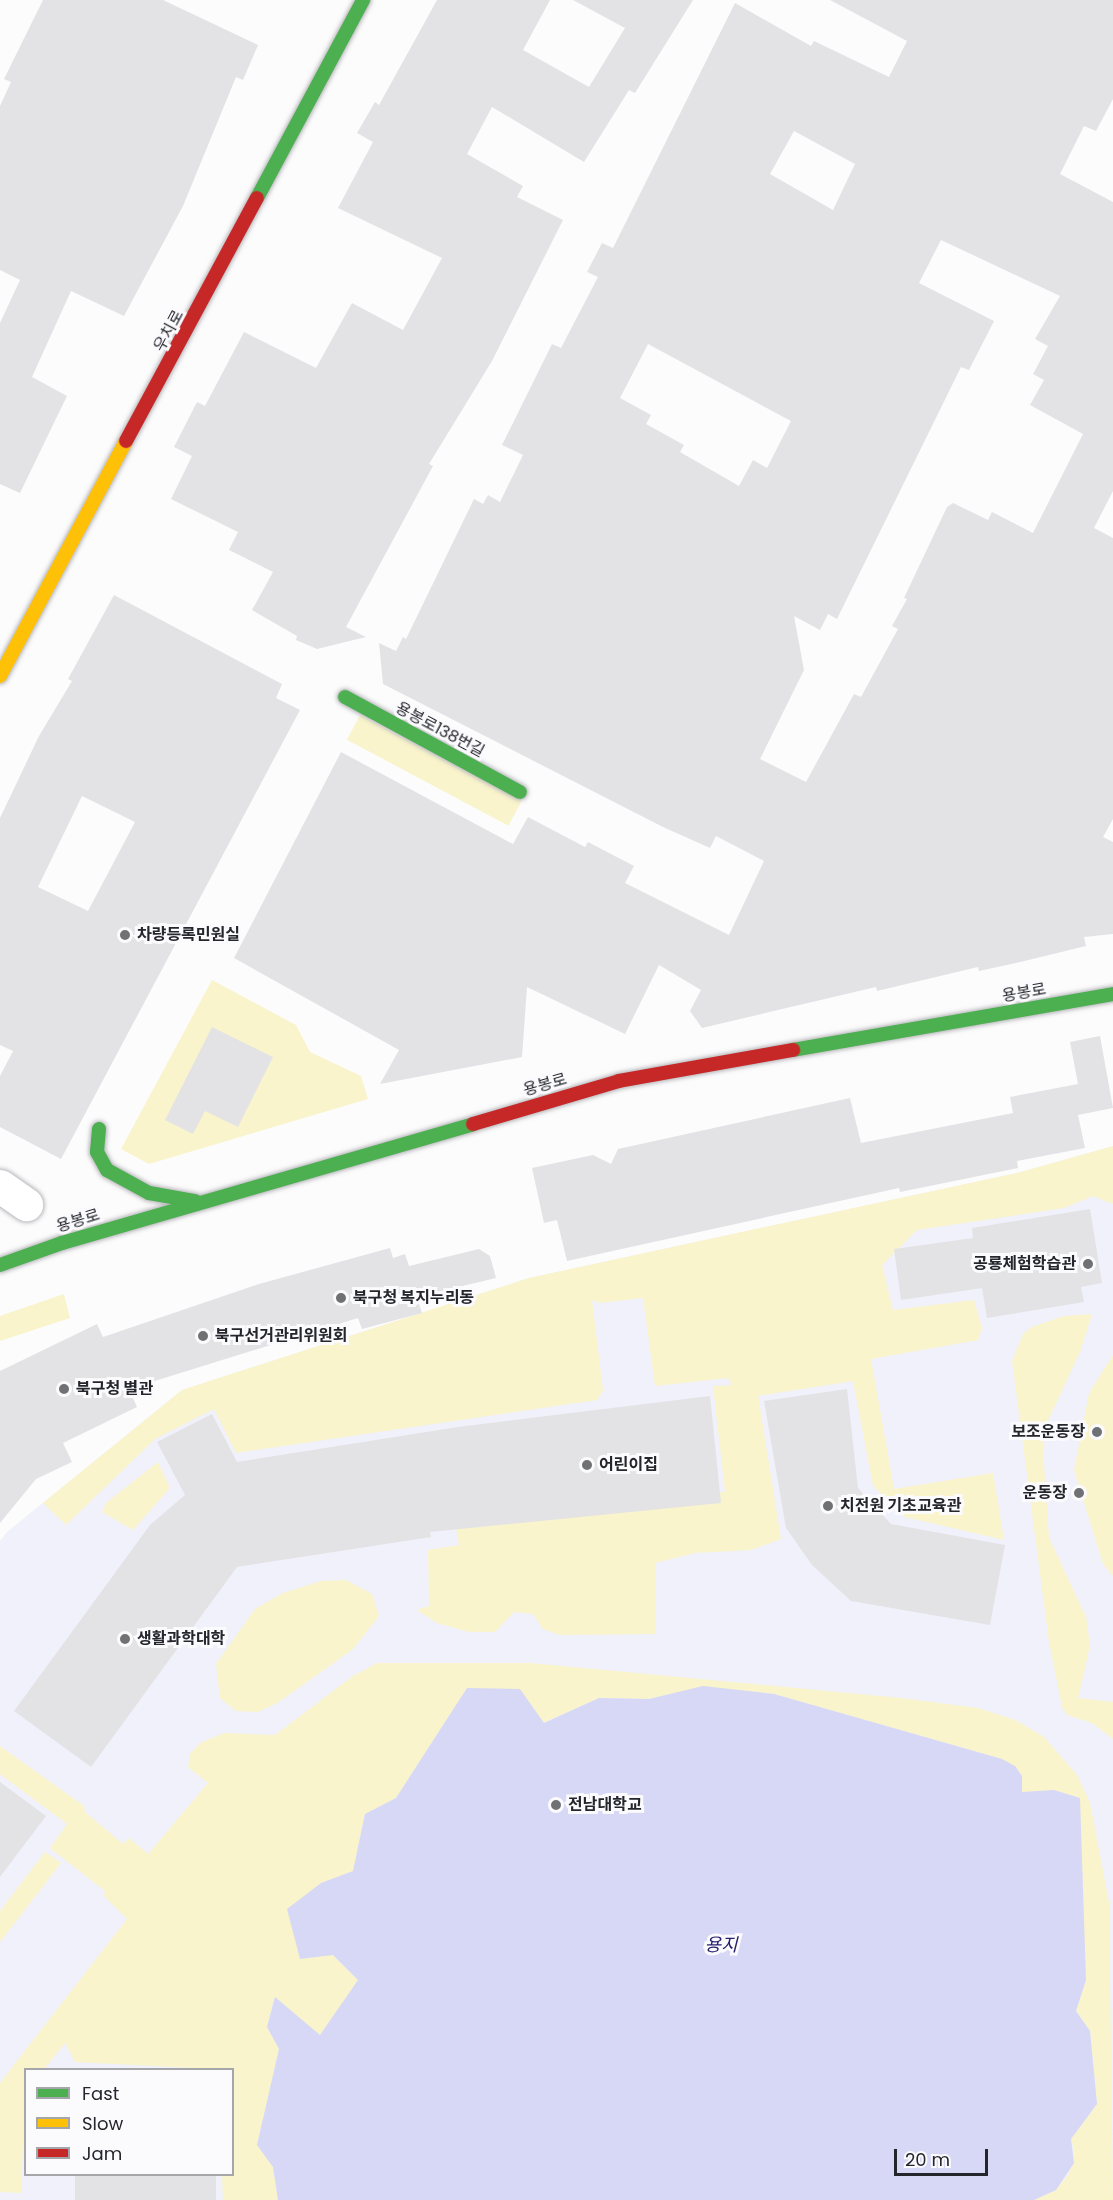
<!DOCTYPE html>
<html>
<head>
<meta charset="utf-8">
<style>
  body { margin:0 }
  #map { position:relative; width:1113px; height:2200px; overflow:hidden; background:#fcfcfd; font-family:Poppins,"Noto Sans KR",sans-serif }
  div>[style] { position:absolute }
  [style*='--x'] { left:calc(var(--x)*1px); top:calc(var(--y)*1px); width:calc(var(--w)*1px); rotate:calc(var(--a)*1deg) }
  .built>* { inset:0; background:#f0f1fa }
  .green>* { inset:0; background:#f9f4cb; transform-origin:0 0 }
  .water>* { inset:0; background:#d6d8f6 }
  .building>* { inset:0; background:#e3e3e6; transform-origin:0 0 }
  .roads { filter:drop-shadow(0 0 2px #b8b8bc) drop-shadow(0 0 2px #b8b8bc) }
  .street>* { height:33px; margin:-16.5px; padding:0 16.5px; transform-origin:16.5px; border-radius:16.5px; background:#fff }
  .fast>* { height:14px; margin:-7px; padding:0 7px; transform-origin:7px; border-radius:7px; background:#4caf50 }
  .slow>* { height:14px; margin:-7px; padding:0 7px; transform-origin:7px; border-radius:7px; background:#ffc107 }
  .jam>* { height:14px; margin:-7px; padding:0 7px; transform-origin:7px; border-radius:7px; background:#c62828 }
  .dots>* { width:16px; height:16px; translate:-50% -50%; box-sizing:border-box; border:3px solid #fbfbfe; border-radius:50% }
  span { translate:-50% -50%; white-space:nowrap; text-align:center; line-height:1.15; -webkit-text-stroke:6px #fbfbfe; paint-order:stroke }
  .street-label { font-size:16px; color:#25262c }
  .poi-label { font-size:16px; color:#25262c; font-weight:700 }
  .left { translate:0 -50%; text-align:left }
  .right { translate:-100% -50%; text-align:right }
  .water-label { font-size:18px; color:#28206d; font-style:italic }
  .legend { position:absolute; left:24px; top:2068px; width:210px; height:108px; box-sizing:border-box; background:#fbfbfe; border:2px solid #a5a6aa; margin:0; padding:8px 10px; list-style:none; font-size:18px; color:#25262c }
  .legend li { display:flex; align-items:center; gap:12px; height:30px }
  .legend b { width:30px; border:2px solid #a5a6aa }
  .scale { position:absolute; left:894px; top:2149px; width:94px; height:27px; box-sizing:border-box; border:3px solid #25262c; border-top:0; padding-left:8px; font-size:18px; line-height:21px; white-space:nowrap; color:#25262c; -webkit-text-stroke:4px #fbfbfe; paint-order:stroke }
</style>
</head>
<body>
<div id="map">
  <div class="built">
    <i style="clip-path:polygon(evenodd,1113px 1146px,1113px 2200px,0 2200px,0 1541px,7px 1532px,182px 1390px,529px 1278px,1021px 1172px,1113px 1146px,26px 2070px,232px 2070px,232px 2174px,26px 2174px,26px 2070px)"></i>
  </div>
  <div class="green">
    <i style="left:360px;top:715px;width:183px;height:28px;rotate:28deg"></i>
    <i style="clip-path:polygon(212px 980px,296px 1025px,310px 1052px,361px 1076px,368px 1099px,149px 1164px,121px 1149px)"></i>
    <i style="clip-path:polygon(1113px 1146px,1113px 1204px,1093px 1196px,1064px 1208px,917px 1230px,882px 1265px,893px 1310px,974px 1300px,982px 1328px,978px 1340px,871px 1359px,894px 1489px,993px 1473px,1004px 1540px,905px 1517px,873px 1486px,853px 1381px,758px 1396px,781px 1539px,751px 1550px,695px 1553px,655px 1563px,656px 1634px,560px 1635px,543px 1629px,533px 1614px,514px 1612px,495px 1632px,469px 1632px,437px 1623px,417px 1610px,429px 1606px,428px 1550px,459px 1545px,454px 1515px,725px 1492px,713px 1386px,732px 1385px,728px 1378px,655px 1386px,643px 1298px,599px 1303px,592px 1300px,603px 1391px,597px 1400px,236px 1453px,214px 1409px,155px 1439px,66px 1525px,43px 1503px,182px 1390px,529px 1278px,1021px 1172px)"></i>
    <i style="clip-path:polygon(64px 1294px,70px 1318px,0 1341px,0 1316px)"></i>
    <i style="clip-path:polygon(1092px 1314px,1080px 1352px,1045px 1427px,1043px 1449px,1049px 1538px,1086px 1617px,1090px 1646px,1078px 1698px,1113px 1702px,1113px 1739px,1092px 1723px,1067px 1715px,1062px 1707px,1049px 1642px,1012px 1361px,1023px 1334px,1032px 1327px,1064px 1316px)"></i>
    <i style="clip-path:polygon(1113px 1355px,1113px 1576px,1103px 1564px,1074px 1470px,1089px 1393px)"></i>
    <i style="clip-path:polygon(158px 1462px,170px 1488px,133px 1530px,102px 1512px,106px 1503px)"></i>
    <i style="clip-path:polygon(346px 1580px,372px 1594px,379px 1616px,353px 1649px,279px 1702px,258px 1712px,236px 1711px,220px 1698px,216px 1664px,255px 1609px,283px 1593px,321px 1581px)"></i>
    <i style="clip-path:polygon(377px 1663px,531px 1663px,901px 1698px,978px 1708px,1015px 1720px,1044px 1737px,1077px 1775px,1090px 1803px,1109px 1903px,1113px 2200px,1034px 2200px,1056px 2190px,1069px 2174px,1074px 2150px,1071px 2139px,1097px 2104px,1090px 2031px,1076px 2011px,1086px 1980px,1054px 1790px,1022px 1793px,1002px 1759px,774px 1694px,703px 1687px,649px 1699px,599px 1698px,543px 1723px,467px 1688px,396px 1798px,365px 1814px,353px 1871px,321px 1883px,333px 1955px,358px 1980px,320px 2035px,274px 1998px,267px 2027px,279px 2049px,257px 2145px,273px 2167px,278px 2200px,223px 2200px,222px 2175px,232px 2174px,232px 2070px,75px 2062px,65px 2043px,44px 2069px,26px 2070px,21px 2193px,0 2192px,0 2083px,127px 1919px,104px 1896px,105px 1891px,50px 1848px,67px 1824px,0 1774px,0 1746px,84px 1806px,85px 1812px,123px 1844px,129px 1838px,148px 1854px,208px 1783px,188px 1767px,190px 1754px,200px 1743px,224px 1733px,275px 1735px,353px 1676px)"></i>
    <i style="clip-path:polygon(45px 1852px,61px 1863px,0 1942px,0 1911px)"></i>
  </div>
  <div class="water">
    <i style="clip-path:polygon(703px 1686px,774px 1694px,1002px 1759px,1015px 1766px,1022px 1776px,1022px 1792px,1054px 1790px,1080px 1798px,1086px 1980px,1076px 2011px,1090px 2031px,1097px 2104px,1071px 2139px,1074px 2163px,1056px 2190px,1034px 2200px,278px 2200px,273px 2167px,257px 2145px,279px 2049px,267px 2027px,275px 1997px,320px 2035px,358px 1980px,333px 1955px,300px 1959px,287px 1909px,321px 1883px,353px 1871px,365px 1814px,396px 1798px,467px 1688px,520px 1689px,544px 1723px,599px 1698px,649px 1699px)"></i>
  </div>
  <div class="building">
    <i style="clip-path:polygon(43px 0,163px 0,258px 45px,243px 80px,236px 77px,183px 206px,124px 316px,71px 291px,32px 377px,67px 396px,20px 493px,0 484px,0 323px,20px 280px,0 270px,0 106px,11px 82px,4px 79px)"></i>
    <i style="clip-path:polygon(437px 0,550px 0,523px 50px,589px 87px,625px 28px,573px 0,693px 0,635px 93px,629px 90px,584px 162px,492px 107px,467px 154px,523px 186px,517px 197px,563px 220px,492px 361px,429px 464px,433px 466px,346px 627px,366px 637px,317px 649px,296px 640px,297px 636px,252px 610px,273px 572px,229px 550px,238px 532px,171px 499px,192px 456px,174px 447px,197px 402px,205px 406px,244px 332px,316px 368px,352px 303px,403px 330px,442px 258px,338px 208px,373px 142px,357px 133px,375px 102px,379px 105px)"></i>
    <i style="clip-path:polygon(evenodd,830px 0,1113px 0,1113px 99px,1096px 131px,1084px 126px,1060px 174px,1113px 202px,1113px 491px,1094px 528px,1113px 538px,1113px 819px,1103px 837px,1113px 842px,1113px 934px,1084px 937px,1086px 946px,1016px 963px,979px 971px,978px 967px,877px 991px,876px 987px,702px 1028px,690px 1011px,701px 990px,659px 965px,625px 1034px,527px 987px,522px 1057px,380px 1084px,399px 1050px,234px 958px,341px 752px,513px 844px,528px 817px,585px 847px,588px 842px,634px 866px,625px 883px,729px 935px,764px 861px,716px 836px,710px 848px,663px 827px,383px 684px,379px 643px,396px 651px,403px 637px,406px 639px,474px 499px,483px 504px,488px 495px,500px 502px,523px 455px,502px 445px,552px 344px,561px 348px,598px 277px,587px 272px,602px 243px,613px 248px,735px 3px,811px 46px,814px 41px,889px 77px,907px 41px,830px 0,794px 131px,855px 164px,833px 210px,770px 174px,794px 131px,830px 0,941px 240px,1060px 296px,1035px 339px,1048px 346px,1033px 374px,1044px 380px,1030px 405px,1083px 434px,1033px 533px,992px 512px,988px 520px,953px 503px,947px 507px,904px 598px,907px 599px,892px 626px,898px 629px,861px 697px,854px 694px,806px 782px,760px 759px,804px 670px,794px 616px,820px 630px,828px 614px,837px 619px,961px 367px,969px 370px,994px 321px,919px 283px,941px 240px,830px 0,648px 344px,791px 421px,767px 468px,753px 460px,739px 486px,680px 452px,684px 445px,646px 424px,651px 415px,620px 398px,648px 344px)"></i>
    <i style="clip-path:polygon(evenodd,114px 595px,282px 684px,276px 698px,300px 710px,61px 1159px,0 1127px,0 1076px,13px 1051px,0 1045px,0 818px,39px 736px,72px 681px,68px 679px,114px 595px,82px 796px,135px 822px,88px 911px,38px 887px,82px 796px)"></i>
    <i style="clip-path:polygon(212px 1027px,273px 1057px,238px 1127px,205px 1111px,193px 1134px,165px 1120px)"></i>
    <i style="clip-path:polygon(1100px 1036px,1113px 1108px,1078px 1115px,1085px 1148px,1017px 1161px,1018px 1168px,900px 1192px,899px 1188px,567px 1261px,557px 1220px,544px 1223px,532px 1168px,593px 1155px,611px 1164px,618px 1149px,850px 1098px,861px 1143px,1013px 1113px,1010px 1097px,1078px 1084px,1070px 1042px)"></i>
    <i style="clip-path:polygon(1090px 1209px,1102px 1283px,1081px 1287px,1084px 1302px,987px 1318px,982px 1288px,901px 1300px,894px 1249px,973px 1238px,972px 1228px)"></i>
    <i style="clip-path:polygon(390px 1248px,393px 1258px,405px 1254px,409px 1266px,479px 1249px,490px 1256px,496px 1278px,417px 1297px,422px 1313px,362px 1329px,358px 1318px,129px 1389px,137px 1407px,63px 1443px,72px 1462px,36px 1479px,0 1523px,0 1371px,97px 1324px,103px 1337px,259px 1284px)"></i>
    <i style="clip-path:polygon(847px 1389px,858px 1488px,891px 1524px,1005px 1545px,990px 1625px,851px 1601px,812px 1565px,786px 1528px,764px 1401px)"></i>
    <i style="clip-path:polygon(710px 1396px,721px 1503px,430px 1532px,431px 1537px,237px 1567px,91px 1767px,14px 1711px,150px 1525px,185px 1495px,157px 1442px,212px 1414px,237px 1462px,458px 1427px)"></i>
    <i style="clip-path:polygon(0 1782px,46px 1816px,0 1877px)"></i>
    <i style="left:75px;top:2175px;width:141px;height:25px"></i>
  </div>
  <div class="roads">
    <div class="street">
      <i style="--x:0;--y:1186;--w:32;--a:35"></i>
    </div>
    <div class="fast">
      <i style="--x:257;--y:198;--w:225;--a:-61.8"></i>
      <i style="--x:345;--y:697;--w:199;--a:28.5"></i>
      <i style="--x:793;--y:1050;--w:325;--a:-9.9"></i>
      <i style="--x:99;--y:1129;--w:23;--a:95"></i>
      <i style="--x:97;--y:1152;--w:21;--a:61"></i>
      <i style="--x:107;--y:1170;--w:48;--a:28.7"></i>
      <i style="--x:149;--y:1193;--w:47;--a:9.9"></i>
      <i style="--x:0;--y:1265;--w:66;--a:-19.5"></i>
      <i style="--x:62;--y:1243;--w:428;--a:-16.1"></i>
    </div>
    <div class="slow">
      <i style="--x:0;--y:676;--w:267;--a:-61.8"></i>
    </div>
    <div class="jam">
      <i style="--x:126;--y:441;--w:276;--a:-61.7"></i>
      <i style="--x:473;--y:1124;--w:152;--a:-16.4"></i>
      <i style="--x:619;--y:1081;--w:177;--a:-10.1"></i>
    </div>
  </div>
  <div class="dots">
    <i style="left:125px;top:935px;background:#707175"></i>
    <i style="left:1088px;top:1264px;background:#707175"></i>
    <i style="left:341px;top:1298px;background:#707175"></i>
    <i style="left:203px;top:1336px;background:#707175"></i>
    <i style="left:64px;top:1389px;background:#707175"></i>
    <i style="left:1097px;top:1432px;background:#707175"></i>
    <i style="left:587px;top:1465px;background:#707175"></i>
    <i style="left:1079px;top:1493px;background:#707175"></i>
    <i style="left:828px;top:1506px;background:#707175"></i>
    <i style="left:125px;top:1639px;background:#707175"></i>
    <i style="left:556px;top:1805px;background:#707175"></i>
  </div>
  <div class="street-label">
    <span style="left:169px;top:331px;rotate:-62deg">우치로</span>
    <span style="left:440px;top:730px;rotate:28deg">용봉로138번길</span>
    <span style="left:1024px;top:993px;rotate:-10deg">용봉로</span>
    <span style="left:545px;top:1085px;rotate:-16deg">용봉로</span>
    <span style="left:78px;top:1221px;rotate:-17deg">용봉로</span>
  </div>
  <div class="poi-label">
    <span class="left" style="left:137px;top:935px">차량등록민원실</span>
    <span class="right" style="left:1076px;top:1264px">공룡체험학습관</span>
    <span class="left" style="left:353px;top:1298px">북구청 복지누리동</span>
    <span class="left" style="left:215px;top:1336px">북구선거관리위원회</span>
    <span class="left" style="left:76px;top:1389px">북구청 별관</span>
    <span class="right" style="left:1085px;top:1432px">보조운동장</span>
    <span class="left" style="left:599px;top:1465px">어린이집</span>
    <span class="right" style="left:1067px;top:1493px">운동장</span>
    <span class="left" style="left:840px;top:1506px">치전원 기초교육관</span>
    <span class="left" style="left:137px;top:1639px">생활과학대학</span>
    <span class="left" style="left:568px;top:1805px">전남대학교</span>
  </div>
  <div class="water-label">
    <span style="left:721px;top:1945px">용지</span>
  </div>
  <ul class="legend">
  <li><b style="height:8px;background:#4caf50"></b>Fast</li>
  <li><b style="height:8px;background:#ffc107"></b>Slow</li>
  <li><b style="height:8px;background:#c62828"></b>Jam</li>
  </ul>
  <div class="scale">20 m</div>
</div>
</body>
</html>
